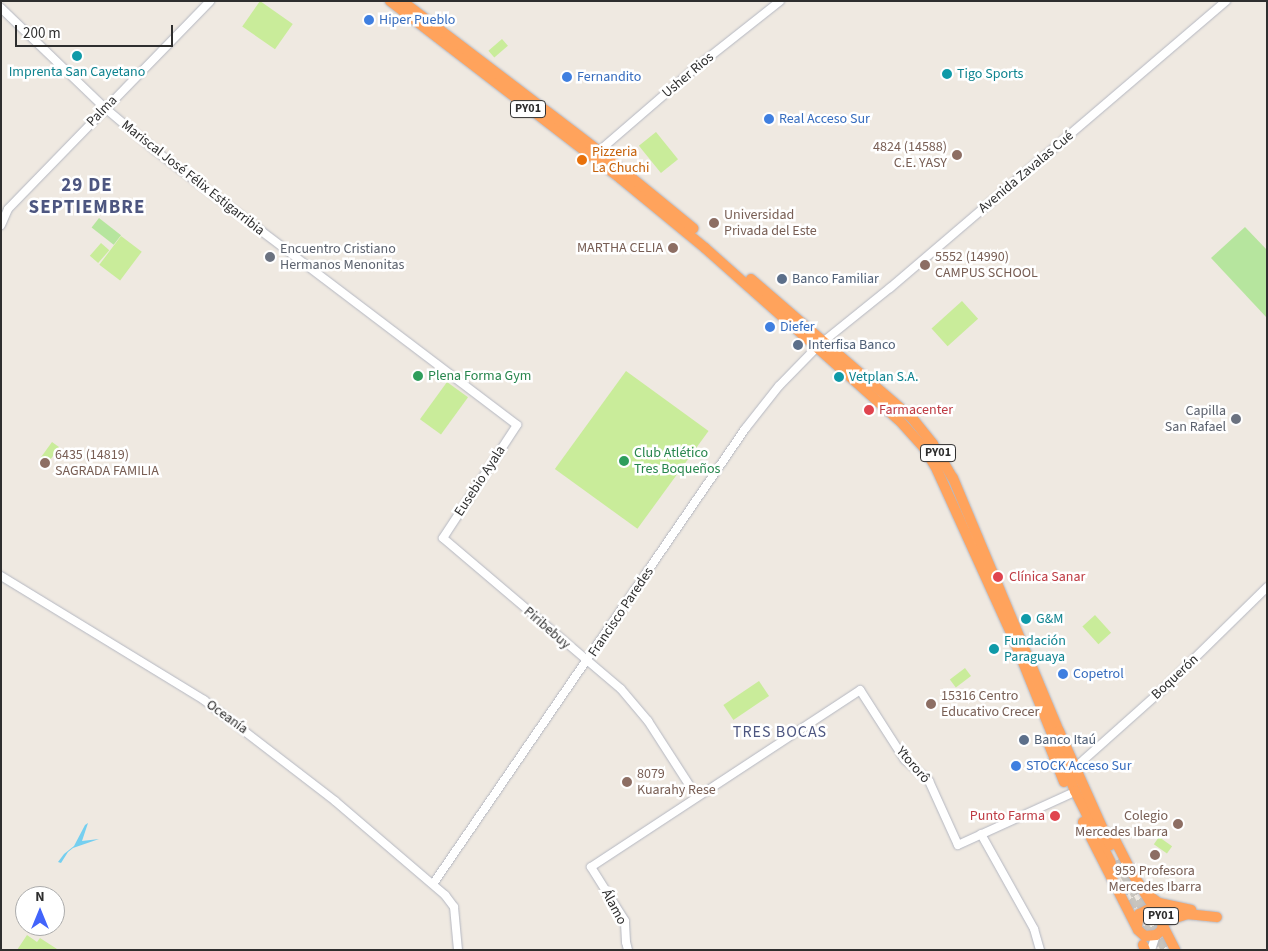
<!DOCTYPE html>
<html>
<head>
<meta charset="utf-8">
<style>
  body { margin:0 }
  #map { position:relative; width:1268px; height:951px; overflow:hidden; background:#efe9e1; font-family:"Source Sans 3",sans-serif }
  div>[style] { position:absolute }
  [style*='--x'] { left:calc(var(--x)*1px); top:calc(var(--y)*1px); width:calc(var(--w)*1px); rotate:calc(var(--a)*1deg) }
  .green>* { inset:0; background:#b6e59e; transform-origin:0 0 }
  .pitch>* { inset:0; background:#c9ec9a; transform-origin:0 0 }
  .water>* { inset:0; background:#75cff0 }
  .highway-tunnel>* { height:10px; margin-top:-5px; transform-origin:0; background:repeating-linear-gradient(90deg,#c8c4bd 0 10px,transparent 0 15px) }
  .roads { filter:drop-shadow(0 0 1px #b4b7c1) drop-shadow(0 0 1px #b4b7c1) }
  .secondary>* { height:8px; margin:-4px; padding:0 4px; transform-origin:4px; border-radius:4px; background:#fff }
  .highway>* { height:10px; margin:-5px; padding:0 5px; transform-origin:5px; border-radius:5px; background:#ffa35c }
  .dots>* { width:14px; height:14px; translate:-50% -50%; box-sizing:border-box; border:2px solid #fff; border-radius:50% }
  span { translate:-50% -50%; white-space:nowrap; text-align:center; line-height:1.15; -webkit-text-stroke:5px #fff; paint-order:stroke }
  .shield-label span { padding:1px 4px; background:#fff; border:1px solid; border-radius:4px; -webkit-text-stroke-width:0 }
  .shield-label { font-size:12px; color:#2e2e2e; font-weight:700 }
  .shop-label { font-size:14px; color:#366cbe }
  .left { translate:0 -50%; text-align:left }
  .culture-label { font-size:14px; color:#0d838f }
  .street-label { font-size:14px; color:#2e2e2e }
  .education-label { font-size:14px; color:#785e54 }
  .right { translate:-100% -50%; text-align:right }
  .food-label { font-size:14px; color:#c56008 }
  .worship-label { font-size:14px; color:#5b616d }
  .service-label { font-size:14px; color:#4e5e75 }
  .leisure-label { font-size:14px; color:#27864d }
  .health-label { font-size:14px; color:#be3a42 }
  .quarter-label { font-size:16px; color:#4d5680; letter-spacing:1px }
  .district-label { font-size:19px; color:#4d5680; font-weight:700; letter-spacing:1px }
  .frame { position:absolute; inset:0; border:2px solid #2e2e2e; pointer-events:none }
  .north { position:absolute; left:15px; top:886px; width:50px; height:50px; box-sizing:border-box; background:#fff; border:1px solid #ababab; border-radius:50%; rotate:0deg; font-size:14px; font-weight:700; line-height:20px; text-align:center; color:#2e2e2e }
  .north::after { content:''; display:block; margin:auto; width:18px; height:22px; background:#4264fb; clip-path:polygon(50% 0,100% 100%,50% 72%,0 100%) }
  .scale { position:absolute; left:15px; top:25px; width:158px; height:22px; box-sizing:border-box; border:2px solid #2e2e2e; border-top:0; padding-left:6px; font-size:15px; line-height:18px; white-space:nowrap; color:#2e2e2e; -webkit-text-stroke:4px #fff; paint-order:stroke }
</style>
</head>
<body>
<div id="map">
  <div class="green">
    <i style="left:99px;top:218px;width:28px;height:12px;rotate:38deg"></i>
    <i style="clip-path:polygon(1245px 227px,1267px 250px,1267px 318px,1211px 258px)"></i>
  </div>
  <div class="pitch">
    <i style="left:260px;top:1px;width:40px;height:31px;rotate:35deg"></i>
    <i style="left:502px;top:39px;width:9px;height:18px;rotate:49deg"></i>
    <i style="left:656px;top:132px;width:35px;height:22px;rotate:51deg"></i>
    <i style="left:121px;top:236px;width:26px;height:36px;rotate:37deg"></i>
    <i style="left:101px;top:243px;width:11px;height:17px;rotate:41deg"></i>
    <i style="left:962px;top:301px;width:24px;height:41px;rotate:48deg"></i>
    <i style="left:626px;top:371px;width:102px;height:121px;rotate:36deg"></i>
    <i style="left:447px;top:382px;width:26px;height:46px;rotate:36deg"></i>
    <i style="left:52px;top:442px;width:9px;height:20px;rotate:36deg"></i>
    <i style="left:1095px;top:615px;width:24px;height:17px;rotate:48deg"></i>
    <i style="left:965px;top:668px;width:10px;height:19px;rotate:53deg"></i>
    <i style="left:759px;top:681px;width:18px;height:43px;rotate:56deg"></i>
    <i style="left:1159px;top:837px;width:16px;height:9px;rotate:35deg"></i>
    <i style="clip-path:polygon(27px 935px,37px 942px,40px 938px,57px 949px,17px 950px)"></i>
  </div>
  <div class="water">
    <i style="clip-path:polygon(88px 823px,82px 841px,99px 839px,73px 848px,68px 852px,61px 863px,58px 862px,64px 854px,74px 846px,85px 825px)"></i>
  </div>
  <div class="highway-tunnel">
    <i style="--x:1117;--y:860;--w:102;--a:61.4"></i>
    <i style="--x:1123;--y:886;--w:72;--a:62"></i>
  </div>
  <div class="roads">
    <div class="secondary">
      <i style="--x:1;--y:8;--w:144;--a:43.9"></i>
      <i style="--x:105;--y:108;--w:67;--a:40.1"></i>
      <i style="--x:156;--y:151;--w:453;--a:37.2"></i>
      <i style="--x:517;--y:425;--w:135;--a:123.2"></i>
      <i style="--x:443;--y:538;--w:233;--a:40.3"></i>
      <i style="--x:621;--y:689;--w:42;--a:49.8"></i>
      <i style="--x:648;--y:721;--w:90;--a:57.2"></i>
      <i style="--x:599;--y:151;--w:124;--a:-40.8"></i>
      <i style="--x:693;--y:70;--w:111;--a:-38.4"></i>
      <i style="--x:1;--y:225;--w:17;--a:-66"></i>
      <i style="--x:8;--y:209;--w:290;--a:-45.8"></i>
      <i style="--x:824;--y:341;--w:85;--a:-38.8"></i>
      <i style="--x:890;--y:288;--w:442;--a:-40.5"></i>
      <i style="--x:1;--y:576;--w:238;--a:31.4"></i>
      <i style="--x:204;--y:700;--w:165;--a:37.6"></i>
      <i style="--x:335;--y:801;--w:145;--a:40.5"></i>
      <i style="--x:445;--y:895;--w:15;--a:53"></i>
      <i style="--x:454;--y:907;--w:43;--a:84.7"></i>
      <i style="--x:1079;--y:764;--w:111;--a:-41.7"></i>
      <i style="--x:1162;--y:690;--w:147;--a:-44.4"></i>
      <i style="--x:981;--y:834;--w:109;--a:60.8"></i>
      <i style="--x:1034;--y:929;--w:22;--a:74"></i>
      <i style="--x:433;--y:884;--w:552;--a:-55.56"></i>
      <i style="--x:745;--y:429;--w:55;--a:-51.7"></i>
      <i style="--x:779;--y:386;--w:54;--a:-45.7"></i>
      <i style="--x:628;--y:950;--w:8;--a:-104"></i>
      <i style="--x:626;--y:942;--w:21;--a:-93"></i>
      <i style="--x:625;--y:921;--w:64;--a:-122.2"></i>
      <i style="--x:591;--y:867;--w:322;--a:-33.3"></i>
      <i style="--x:860;--y:690;--w:83;--a:57.3"></i>
      <i style="--x:905;--y:760;--w:32;--a:41"></i>
      <i style="--x:929;--y:781;--w:70;--a:65.6"></i>
      <i style="--x:958;--y:845;--w:123;--a:-24.5"></i>
      <i style="--x:1151;--y:950;--w:16;--a:-72"></i>
    </div>
    <div class="highway">
      <i style="--x:390;--y:1;--w:292;--a:37.6"></i>
      <i style="--x:621;--y:179;--w:109;--a:39.4"></i>
      <i style="--x:705;--y:248;--w:259;--a:41.6"></i>
      <i style="--x:899;--y:420;--w:38;--a:48"></i>
      <i style="--x:924;--y:448;--w:26;--a:59"></i>
      <i style="--x:937;--y:470;--w:187;--a:65.6"></i>
      <i style="--x:1014;--y:640;--w:163;--a:68"></i>
      <i style="--x:1075;--y:791;--w:80;--a:63.4"></i>
      <i style="--x:402;--y:1;--w:248;--a:37.3"></i>
      <i style="--x:599;--y:151;--w:122;--a:39.3"></i>
      <i style="--x:751;--y:279;--w:213;--a:40.8"></i>
      <i style="--x:912;--y:418;--w:33;--a:51"></i>
      <i style="--x:933;--y:444;--w:39;--a:60"></i>
      <i style="--x:953;--y:478;--w:274;--a:67.3"></i>
      <i style="--x:1059;--y:731;--w:125;--a:65.9"></i>
      <i style="--x:1048;--y:742;--w:43;--a:68.2"></i>
      <i style="--x:1083;--y:822;--w:121;--a:63"></i>
      <i style="--x:1138;--y:930;--w:9;--a:41"></i>
      <i style="--x:1145;--y:936;--w:11;--a:-5"></i>
      <i style="--x:1156;--y:935;--w:8;--a:-40"></i>
      <i style="--x:1162;--y:930;--w:11;--a:-85"></i>
      <i style="--x:1163;--y:919;--w:11;--a:-131"></i>
      <i style="--x:1156;--y:911;--w:9;--a:-174"></i>
      <i style="--x:1147;--y:910;--w:9;--a:153"></i>
      <i style="--x:1139;--y:914;--w:13;--a:99"></i>
      <i style="--x:1112;--y:834;--w:38;--a:63"></i>
      <i style="--x:1129;--y:868;--w:51;--a:57.9"></i>
      <i style="--x:1148;--y:895;--w:14;--a:36"></i>
      <i style="--x:1159;--y:903;--w:33;--a:12"></i>
      <i style="--x:1163;--y:922;--w:25;--a:-18"></i>
      <i style="--x:1187;--y:914;--w:30;--a:6"></i>
      <i style="--x:1163;--y:926;--w:27;--a:63"></i>
      <i style="--x:1143;--y:945;--w:5;--a:68"></i>
    </div>
  </div>
  <div class="dots">
    <i style="left:369px;top:20px;background:#3f7fe0"></i>
    <i style="left:77px;top:56px;background:#0f9aa8"></i>
    <i style="left:947px;top:74px;background:#0f9aa8"></i>
    <i style="left:567px;top:77px;background:#3f7fe0"></i>
    <i style="left:769px;top:119px;background:#3f7fe0"></i>
    <i style="left:957px;top:155px;background:#8d6e63"></i>
    <i style="left:582px;top:160px;background:#e8710a"></i>
    <i style="left:714px;top:223px;background:#8d6e63"></i>
    <i style="left:673px;top:248px;background:#8d6e63"></i>
    <i style="left:270px;top:257px;background:#6b7280"></i>
    <i style="left:925px;top:265px;background:#8d6e63"></i>
    <i style="left:782px;top:279px;background:#5c6f8a"></i>
    <i style="left:770px;top:327px;background:#3f7fe0"></i>
    <i style="left:798px;top:345px;background:#5c6f8a"></i>
    <i style="left:418px;top:376px;background:#2e9e5b"></i>
    <i style="left:839px;top:377px;background:#0f9aa8"></i>
    <i style="left:869px;top:410px;background:#e0444e"></i>
    <i style="left:1236px;top:419px;background:#6b7280"></i>
    <i style="left:624px;top:461px;background:#2e9e5b"></i>
    <i style="left:45px;top:463px;background:#8d6e63"></i>
    <i style="left:998px;top:577px;background:#e0444e"></i>
    <i style="left:1026px;top:619px;background:#0f9aa8"></i>
    <i style="left:994px;top:649px;background:#0f9aa8"></i>
    <i style="left:1063px;top:674px;background:#3f7fe0"></i>
    <i style="left:931px;top:704px;background:#8d6e63"></i>
    <i style="left:1024px;top:740px;background:#5c6f8a"></i>
    <i style="left:1016px;top:766px;background:#3f7fe0"></i>
    <i style="left:627px;top:782px;background:#8d6e63"></i>
    <i style="left:1055px;top:816px;background:#e0444e"></i>
    <i style="left:1178px;top:824px;background:#8d6e63"></i>
    <i style="left:1155px;top:855px;background:#8d6e63"></i>
  </div>
  <div class="shield-label">
    <span style="left:528px;top:109px">PY01</span>
    <span style="left:938px;top:453px">PY01</span>
    <span style="left:1161px;top:916px">PY01</span>
  </div>
  <div class="shop-label">
    <span class="left" style="left:379px;top:20px">Hiper Pueblo</span>
    <span class="left" style="left:577px;top:77px">Fernandito</span>
    <span class="left" style="left:779px;top:119px">Real Acceso Sur</span>
    <span class="left" style="left:780px;top:327px">Diefer</span>
    <span class="left" style="left:1073px;top:674px">Copetrol</span>
    <span class="left" style="left:1026px;top:766px">STOCK Acceso Sur</span>
  </div>
  <div class="culture-label">
    <span style="left:77px;top:72px">Imprenta San Cayetano</span>
    <span class="left" style="left:957px;top:74px">Tigo Sports</span>
    <span class="left" style="left:849px;top:377px">Vetplan S.A.</span>
    <span class="left" style="left:1036px;top:619px">G&amp;M</span>
    <span class="left" style="left:1004px;top:649px">Fundación<br>Paraguaya</span>
  </div>
  <div class="street-label">
    <span style="left:688px;top:75px;rotate:-40deg">Usher Rios</span>
    <span style="left:102px;top:111px;rotate:-46deg">Palma</span>
    <span style="left:1026px;top:172px;rotate:-40deg">Avenida Zavalas Cué</span>
    <span style="left:193px;top:178px;rotate:38deg">Mariscal José Félix Estigarribia</span>
    <span style="left:480px;top:481px;rotate:-57deg">Eusebio Ayala</span>
    <span style="left:621px;top:612px;rotate:-56deg">Francisco Paredes</span>
    <span style="left:547px;top:628px;rotate:41deg">Piribebuy</span>
    <span style="left:1175px;top:677px;rotate:-43deg">Boquerón</span>
    <span style="left:227px;top:717px;rotate:36deg">Oceanía</span>
    <span style="left:913px;top:765px;rotate:49deg">Ytororô</span>
    <span style="left:614px;top:907px;rotate:62deg">Álamo</span>
  </div>
  <div class="education-label">
    <span class="right" style="left:947px;top:155px">4824 (14588)<br>C.E. YASY</span>
    <span class="left" style="left:724px;top:223px">Universidad<br>Privada del Este</span>
    <span class="right" style="left:663px;top:248px">MARTHA CELIA</span>
    <span class="left" style="left:935px;top:265px">5552 (14990)<br>CAMPUS SCHOOL</span>
    <span class="left" style="left:55px;top:463px">6435 (14819)<br>SAGRADA FAMILIA</span>
    <span class="left" style="left:941px;top:704px">15316 Centro<br>Educativo Crecer</span>
    <span class="left" style="left:637px;top:782px">8079<br>Kuarahy Rese</span>
    <span class="right" style="left:1168px;top:824px">Colegio<br>Mercedes Ibarra</span>
    <span style="left:1155px;top:879px">959 Profesora<br>Mercedes Ibarra</span>
  </div>
  <div class="food-label">
    <span class="left" style="left:592px;top:160px">Pizzeria<br>La Chuchi</span>
  </div>
  <div class="worship-label">
    <span class="left" style="left:280px;top:257px">Encuentro Cristiano<br>Hermanos Menonitas</span>
    <span class="right" style="left:1226px;top:419px">Capilla<br>San Rafael</span>
  </div>
  <div class="service-label">
    <span class="left" style="left:792px;top:279px">Banco Familiar</span>
    <span class="left" style="left:808px;top:345px">Interfisa Banco</span>
    <span class="left" style="left:1034px;top:740px">Banco Itaú</span>
  </div>
  <div class="leisure-label">
    <span class="left" style="left:428px;top:376px">Plena Forma Gym</span>
    <span class="left" style="left:634px;top:461px">Club Atlético<br>Tres Boqueños</span>
  </div>
  <div class="health-label">
    <span class="left" style="left:879px;top:410px">Farmacenter</span>
    <span class="left" style="left:1009px;top:577px">Clínica Sanar</span>
    <span class="right" style="left:1045px;top:816px">Punto Farma</span>
  </div>
  <div class="quarter-label">
    <span style="left:780px;top:732px">TRES BOCAS</span>
  </div>
  <div class="district-label">
    <span style="left:87px;top:197px">29 DE<br>SEPTIEMBRE</span>
  </div>
  <div class="frame"></div>
  <div class="north">N</div>
  <div class="scale">200 m</div>
</div>
</body>
</html>
